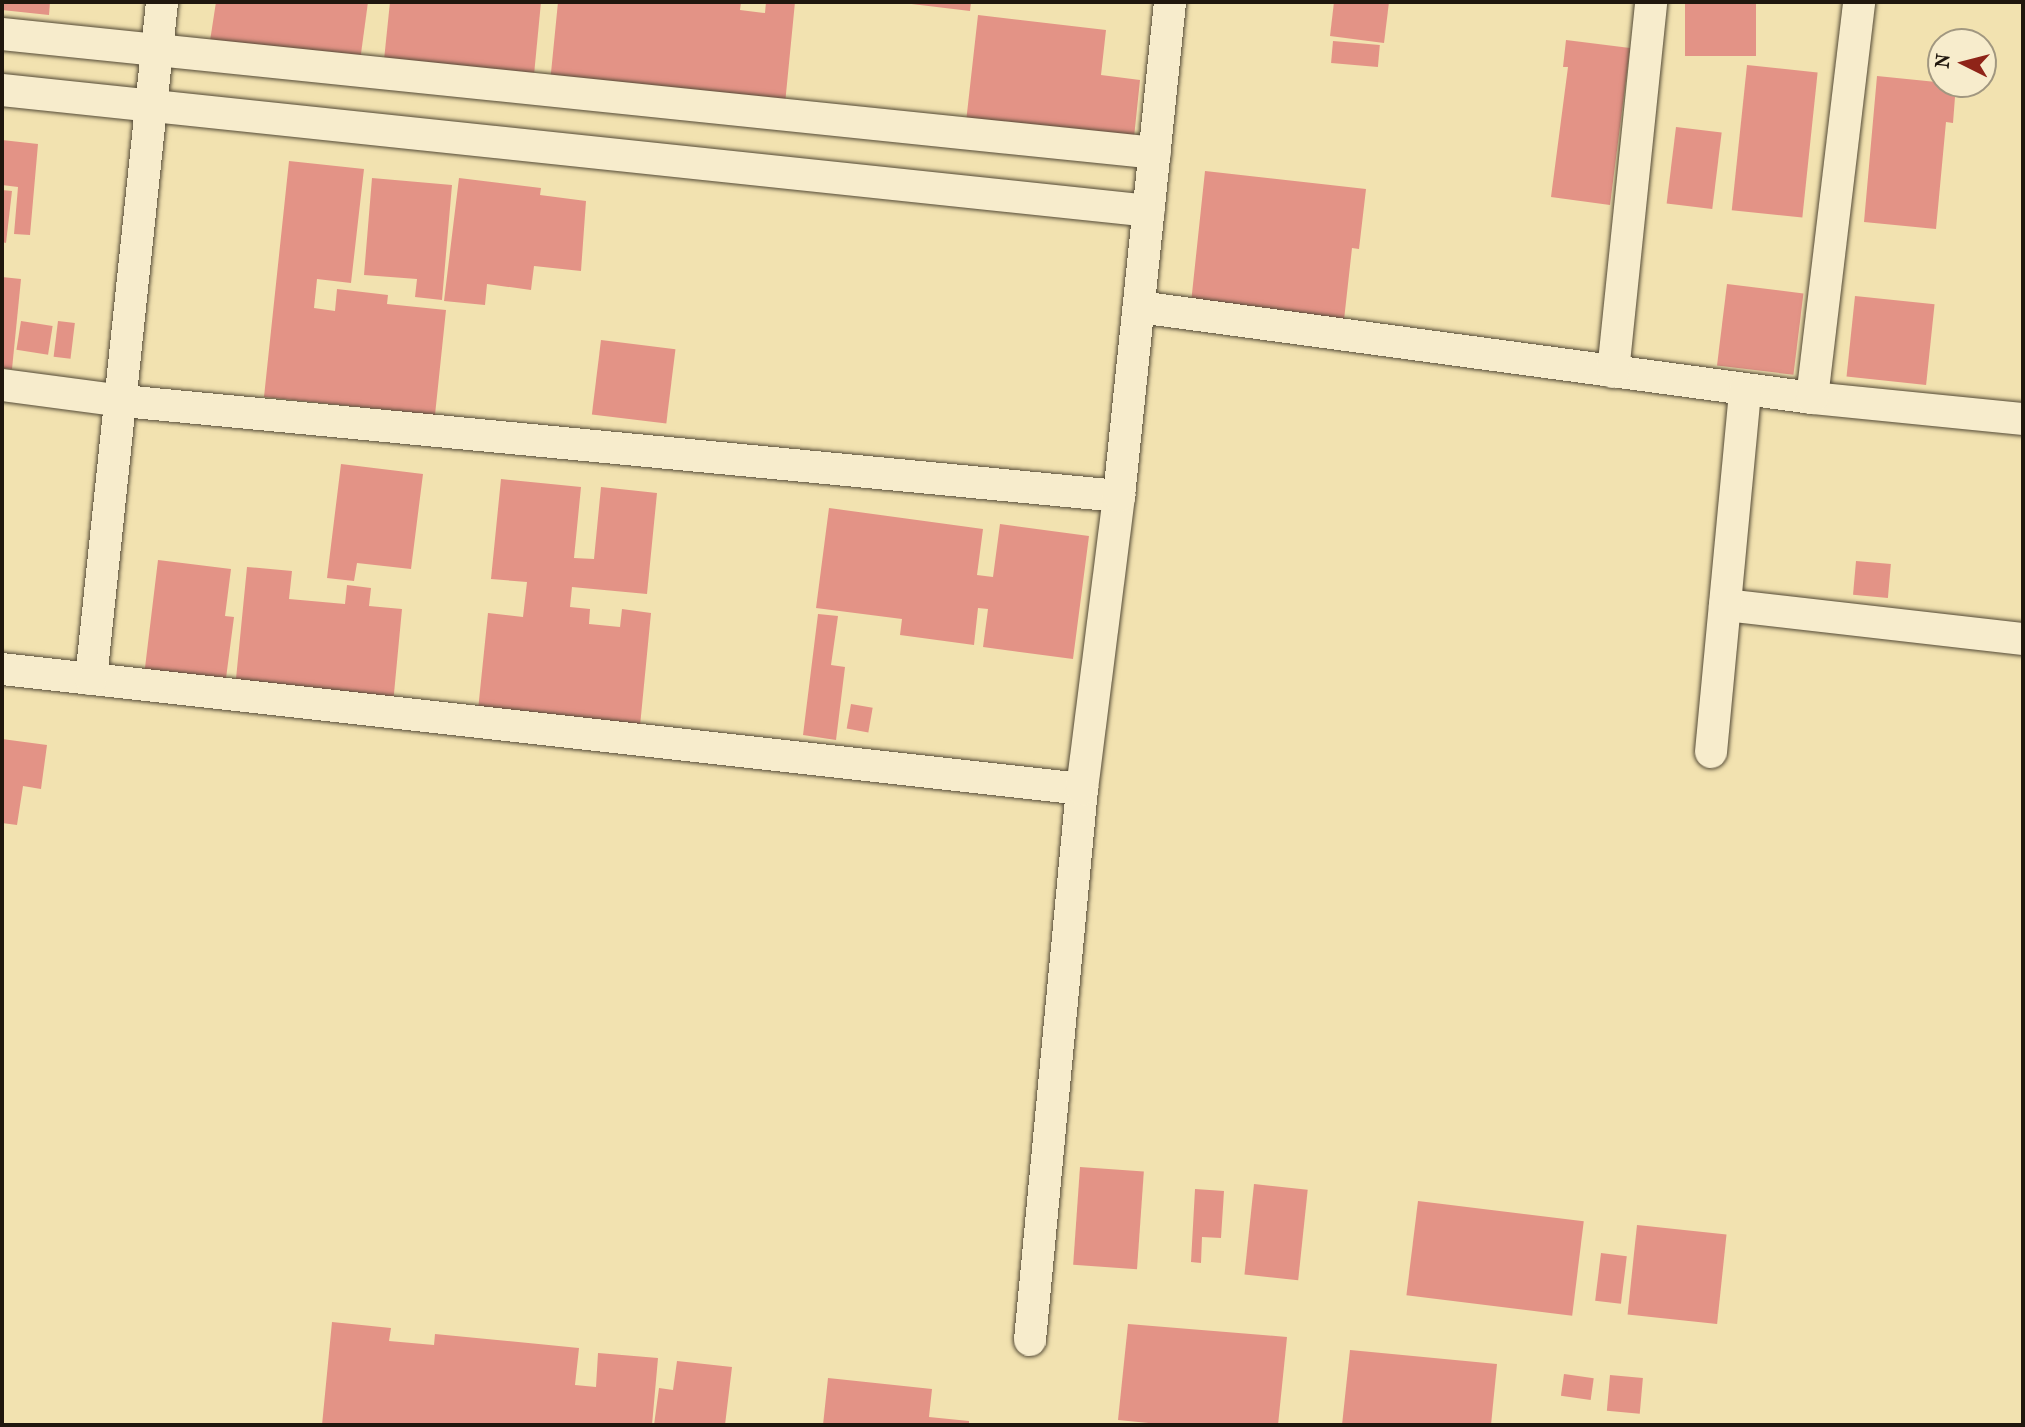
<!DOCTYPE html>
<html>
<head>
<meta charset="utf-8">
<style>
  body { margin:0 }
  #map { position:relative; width:2025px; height:1427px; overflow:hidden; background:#f2e2b0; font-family:"IM FELL French Canon",serif }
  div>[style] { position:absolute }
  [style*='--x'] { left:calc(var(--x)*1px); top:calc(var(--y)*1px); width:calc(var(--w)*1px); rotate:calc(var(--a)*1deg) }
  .building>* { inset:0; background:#e39386; transform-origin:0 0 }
  .roads { filter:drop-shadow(0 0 2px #544a36) drop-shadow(0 0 2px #544a36) }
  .street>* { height:32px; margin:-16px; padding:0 16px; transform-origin:16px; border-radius:16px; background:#f7eccc }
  span { translate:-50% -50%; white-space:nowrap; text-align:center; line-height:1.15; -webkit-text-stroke:6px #f7eccc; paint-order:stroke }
  .frame { position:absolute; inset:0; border:4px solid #20170e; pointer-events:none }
  .north { position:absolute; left:1927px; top:28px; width:70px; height:70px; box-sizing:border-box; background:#f7eccc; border:2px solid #a19780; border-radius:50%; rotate:276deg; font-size:19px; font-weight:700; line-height:28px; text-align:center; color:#20170e }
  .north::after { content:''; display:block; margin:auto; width:24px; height:32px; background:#8f2418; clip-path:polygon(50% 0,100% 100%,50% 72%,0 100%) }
</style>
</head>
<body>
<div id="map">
  <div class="building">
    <i style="clip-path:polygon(2px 2px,50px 2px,49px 15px,2px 10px)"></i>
    <i style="clip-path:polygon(216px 2px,368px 2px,360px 61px,210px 41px)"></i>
    <i style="clip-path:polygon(390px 2px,541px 2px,534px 75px,384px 60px)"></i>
    <i style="clip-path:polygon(558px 2px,741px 2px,740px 10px,765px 13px,766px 2px,795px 2px,785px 104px,550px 83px)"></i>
    <i style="clip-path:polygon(895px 2px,971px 2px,970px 11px)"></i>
    <i style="clip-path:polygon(1334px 2px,1389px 2px,1384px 43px,1330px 36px)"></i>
    <i style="left:1685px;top:2px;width:71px;height:54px"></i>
    <i style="clip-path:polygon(978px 15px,1106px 30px,1101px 75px,1140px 80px,1133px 147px,965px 131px)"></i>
    <i style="clip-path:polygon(1566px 40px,1630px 48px,1610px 205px,1551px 197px,1568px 67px,1563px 67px)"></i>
    <i style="left:1333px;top:41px;width:47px;height:22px;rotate:5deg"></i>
    <i style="left:1747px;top:65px;width:71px;height:146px;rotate:6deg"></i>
    <i style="clip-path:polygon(1877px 76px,1956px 84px,1953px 123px,1946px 122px,1936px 229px,1864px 222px)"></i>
    <i style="left:1676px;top:127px;width:46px;height:77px;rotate:7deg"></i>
    <i style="clip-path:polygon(2px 140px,38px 144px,30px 235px,14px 234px,18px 187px,2px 185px)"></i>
    <i style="clip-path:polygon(289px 161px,364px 169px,351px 283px,317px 279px,314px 308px,335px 311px,337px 289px,388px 295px,387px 304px,446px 310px,435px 415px,264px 397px)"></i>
    <i style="clip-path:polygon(1205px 171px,1366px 189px,1359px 249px,1352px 248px,1344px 320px,1191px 303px)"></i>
    <i style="clip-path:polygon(372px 178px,452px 185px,442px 300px,415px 297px,417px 279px,364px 275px)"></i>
    <i style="clip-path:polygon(459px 178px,541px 188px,540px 195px,586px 201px,581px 271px,534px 266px,531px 290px,487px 284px,485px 305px,444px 301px)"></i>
    <i style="clip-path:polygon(2px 190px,12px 191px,6px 243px,2px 242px)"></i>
    <i style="clip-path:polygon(2px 277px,21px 279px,12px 369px,2px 368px)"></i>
    <i style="left:1727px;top:284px;width:77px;height:82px;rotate:7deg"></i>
    <i style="left:1855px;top:296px;width:80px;height:81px;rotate:6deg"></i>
    <i style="left:21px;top:321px;width:32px;height:29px;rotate:9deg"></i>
    <i style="left:58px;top:321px;width:17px;height:36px;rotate:7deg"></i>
    <i style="left:601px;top:340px;width:75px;height:75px;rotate:7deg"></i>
    <i style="clip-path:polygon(341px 464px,423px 474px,411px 569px,357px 563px,354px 581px,327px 578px)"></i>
    <i style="clip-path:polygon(501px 479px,581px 487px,574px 558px,594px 559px,601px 487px,657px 493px,647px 594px,572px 587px,570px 607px,590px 609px,589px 624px,620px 627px,622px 609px,651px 613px,640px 726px,478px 710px,488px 613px,523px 617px,527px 582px,491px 579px)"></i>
    <i style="clip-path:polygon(829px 508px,983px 529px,977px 575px,993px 577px,1000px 524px,1089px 536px,1073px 659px,983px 647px,988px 609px,978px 608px,974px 645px,900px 635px,902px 619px,816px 608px)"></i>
    <i style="clip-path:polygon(158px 560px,231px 569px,225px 616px,234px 617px,225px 686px,144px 676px)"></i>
    <i style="left:1856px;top:561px;width:35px;height:34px;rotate:5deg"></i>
    <i style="clip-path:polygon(247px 567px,292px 571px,289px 599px,345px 604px,347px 585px,371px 588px,369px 606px,402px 609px,393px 704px,235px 689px)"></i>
    <i style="clip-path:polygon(818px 614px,838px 616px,831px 665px,845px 667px,836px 740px,803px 735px)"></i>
    <i style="left:851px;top:704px;width:22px;height:25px;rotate:10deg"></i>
    <i style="clip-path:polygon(2px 739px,47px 745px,41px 789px,23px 786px,17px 825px,2px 823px)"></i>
    <i style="left:1080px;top:1167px;width:64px;height:98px;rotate:4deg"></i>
    <i style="left:1254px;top:1184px;width:54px;height:91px;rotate:6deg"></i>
    <i style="clip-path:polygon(1195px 1189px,1224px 1191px,1221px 1238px,1202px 1237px,1201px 1263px,1191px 1262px)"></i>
    <i style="left:1418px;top:1201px;width:167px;height:95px;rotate:7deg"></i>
    <i style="left:1637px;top:1225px;width:90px;height:90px;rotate:6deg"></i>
    <i style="left:1601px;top:1253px;width:26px;height:48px;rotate:7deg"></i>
    <i style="clip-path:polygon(332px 1322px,391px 1328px,389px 1341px,434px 1345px,435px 1334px,579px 1348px,575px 1385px,596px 1387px,598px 1353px,658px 1358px,652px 1425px,322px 1425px)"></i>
    <i style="clip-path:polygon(1128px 1324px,1287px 1337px,1278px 1425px,1169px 1425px,1118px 1420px)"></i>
    <i style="clip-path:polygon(1350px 1350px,1497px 1364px,1491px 1425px,1342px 1425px)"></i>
    <i style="clip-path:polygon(677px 1361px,732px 1367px,725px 1425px,654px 1425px,659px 1388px,673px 1390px)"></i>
    <i style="left:1564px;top:1374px;width:30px;height:22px;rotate:8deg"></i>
    <i style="left:1610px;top:1375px;width:33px;height:36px;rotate:5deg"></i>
    <i style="clip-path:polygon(828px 1378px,932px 1389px,929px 1417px,969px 1421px,969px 1425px,823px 1425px)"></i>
  </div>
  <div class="roads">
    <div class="street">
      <i style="--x:2;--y:34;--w:1159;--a:5.89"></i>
      <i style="--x:2;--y:90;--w:1153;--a:6.02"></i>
      <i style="--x:1139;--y:307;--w:679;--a:7.7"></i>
      <i style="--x:1812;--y:398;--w:212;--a:5.7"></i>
      <i style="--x:1613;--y:372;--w:372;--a:-84.1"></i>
      <i style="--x:2;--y:385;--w:122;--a:7.5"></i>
      <i style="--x:123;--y:401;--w:1001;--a:5.45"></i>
      <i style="--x:1812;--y:398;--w:399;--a:-83.2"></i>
      <i style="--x:1725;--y:605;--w:300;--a:6.5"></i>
      <i style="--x:2;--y:669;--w:1087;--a:6.34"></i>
      <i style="--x:91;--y:679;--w:681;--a:-84.01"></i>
      <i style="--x:1711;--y:752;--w:364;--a:-84.6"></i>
      <i style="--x:1030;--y:1340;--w:553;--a:-84.61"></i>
      <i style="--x:1082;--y:789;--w:295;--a:-82.8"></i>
      <i style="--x:1119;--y:496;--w:497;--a:-84.1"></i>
    </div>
  </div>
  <div class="frame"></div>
  <div class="north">N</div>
</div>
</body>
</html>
